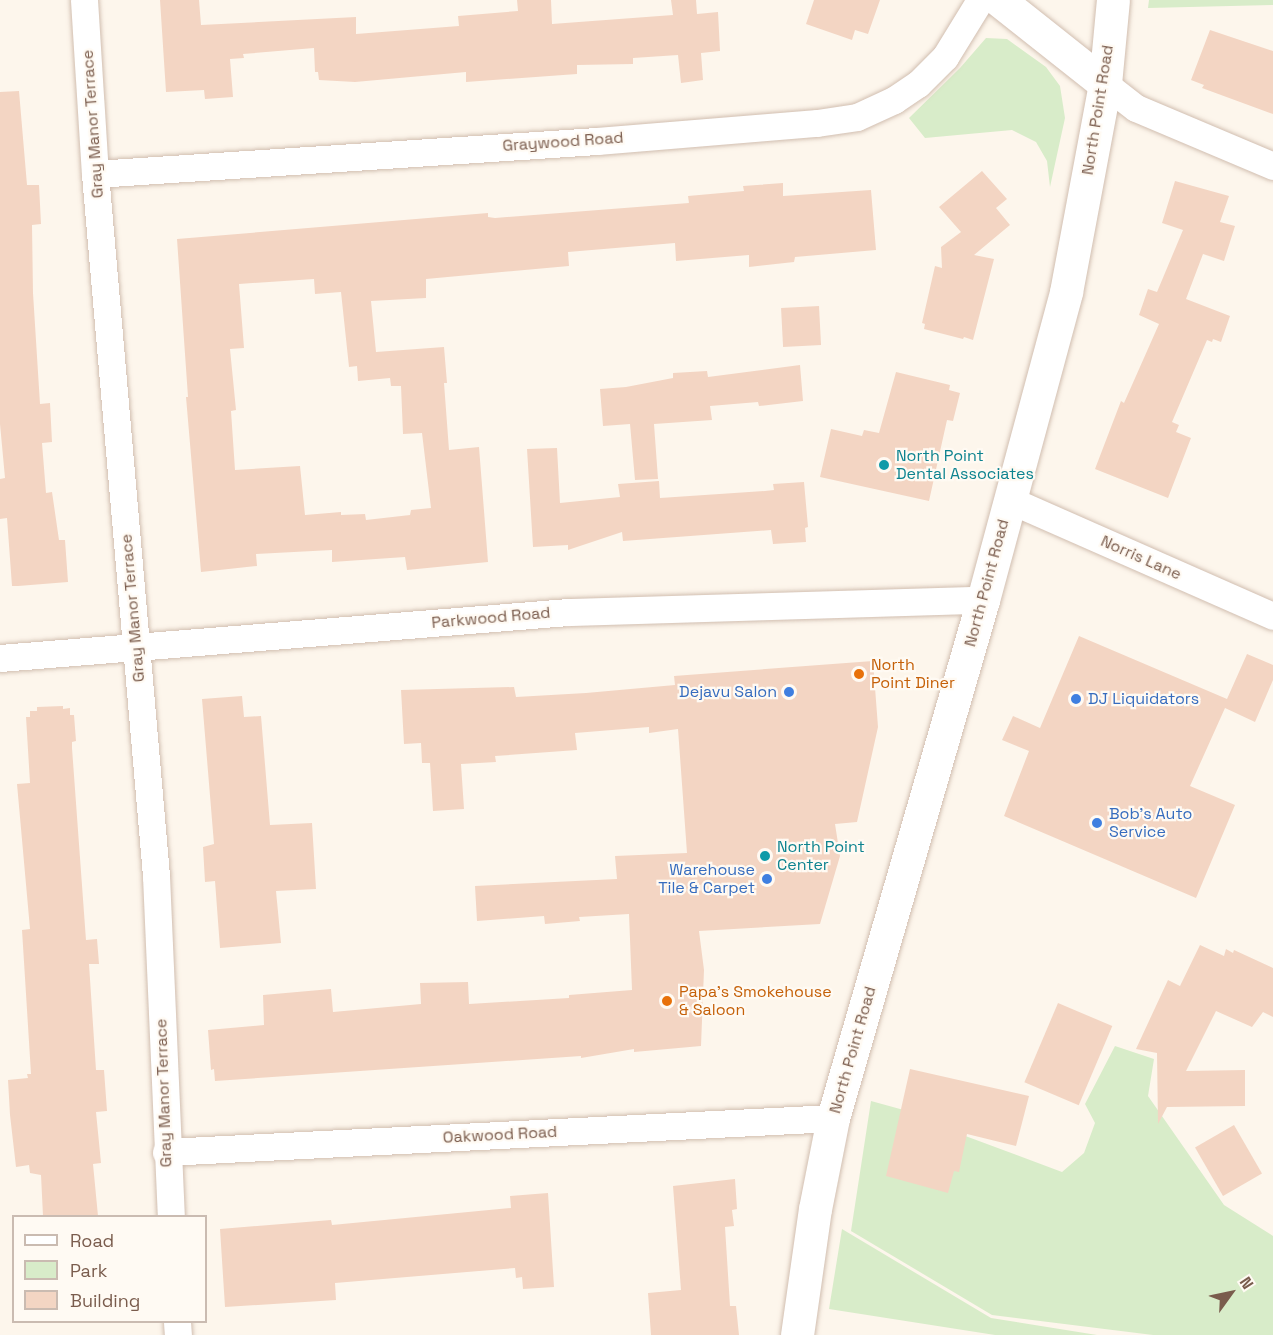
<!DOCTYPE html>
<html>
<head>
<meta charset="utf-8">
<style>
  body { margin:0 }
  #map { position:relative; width:1273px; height:1335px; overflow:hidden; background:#fdf6ec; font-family:"Space Grotesk",sans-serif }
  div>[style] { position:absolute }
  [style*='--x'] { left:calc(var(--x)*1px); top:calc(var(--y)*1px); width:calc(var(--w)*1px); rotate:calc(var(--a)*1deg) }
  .green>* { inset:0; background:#d8ecc9 }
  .building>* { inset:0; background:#f3d5c3; transform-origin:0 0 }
  .roads { filter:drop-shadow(0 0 2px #d1beb0) drop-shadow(0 0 2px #d1beb0) }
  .street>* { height:27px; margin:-13.5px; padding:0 13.5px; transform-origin:13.5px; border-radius:13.5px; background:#fff }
  .secondary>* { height:33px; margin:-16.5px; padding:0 16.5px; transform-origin:16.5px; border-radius:16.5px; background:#fff }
  .dots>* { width:16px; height:16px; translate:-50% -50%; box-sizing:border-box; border:3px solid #fffaf3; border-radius:50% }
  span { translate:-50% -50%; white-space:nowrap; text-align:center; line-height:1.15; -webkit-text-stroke:4.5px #fffaf3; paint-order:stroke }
  .street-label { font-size:16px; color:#7a5c4d }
  .culture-label { font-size:16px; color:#0d838f }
  .left { translate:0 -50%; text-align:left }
  .food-label { font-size:16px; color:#c56008 }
  .shop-label { font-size:16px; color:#366cbe }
  .right { translate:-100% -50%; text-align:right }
  .legend { position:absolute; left:12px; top:1215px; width:195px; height:108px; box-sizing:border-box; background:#fffaf3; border:2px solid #cabbb1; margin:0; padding:8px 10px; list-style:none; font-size:18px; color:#7a5c4d }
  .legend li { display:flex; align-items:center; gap:12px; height:30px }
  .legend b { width:30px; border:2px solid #cabbb1 }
  .north { position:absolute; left:1201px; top:1263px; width:60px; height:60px; -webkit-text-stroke:4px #fffaf3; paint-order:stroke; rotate:57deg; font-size:16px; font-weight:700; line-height:24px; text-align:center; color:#7a5c4d }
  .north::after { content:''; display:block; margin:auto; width:21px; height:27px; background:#7a5c4d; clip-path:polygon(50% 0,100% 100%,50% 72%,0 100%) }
</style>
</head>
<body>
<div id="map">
  <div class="green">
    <i style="clip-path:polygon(1149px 0,1273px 0,1273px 5px,1148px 8px)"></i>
    <i style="clip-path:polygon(986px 38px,1007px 39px,1046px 67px,1060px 86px,1065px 118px,1050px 187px,1047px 161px,1036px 142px,1012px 130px,925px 138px,909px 118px,960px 68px)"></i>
    <i style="clip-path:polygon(1115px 1046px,1154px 1059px,1148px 1096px,1224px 1205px,1273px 1236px,1273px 1335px,1153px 1335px,992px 1315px,851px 1231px,871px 1101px,962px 1126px,960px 1134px,1062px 1172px,1084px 1153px,1095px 1123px,1085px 1104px)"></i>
    <i style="clip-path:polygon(842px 1229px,991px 1318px,1097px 1335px,995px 1335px,829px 1309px)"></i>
  </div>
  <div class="building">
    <i style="clip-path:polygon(160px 0,199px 0,201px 25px,356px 17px,356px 34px,459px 26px,458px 16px,518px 11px,517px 0,551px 0,552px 24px,673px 15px,671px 0,696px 0,697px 14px,718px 12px,720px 51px,701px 53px,703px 80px,681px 83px,678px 55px,633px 58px,633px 64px,577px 65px,577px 74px,466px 82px,466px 72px,355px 82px,319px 80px,318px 72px,315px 72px,314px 48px,243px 54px,244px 58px,230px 59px,233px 97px,205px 99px,204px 90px,166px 92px)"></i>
    <i style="clip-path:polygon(814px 0,880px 0,868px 34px,855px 30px,852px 40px,806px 24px)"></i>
    <i style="clip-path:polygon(1210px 30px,1273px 51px,1273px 114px,1202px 88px,1204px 85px,1191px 80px)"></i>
    <i style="clip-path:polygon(19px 91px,27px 185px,39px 185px,41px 224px,32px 225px,33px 293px,40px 404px,50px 403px,52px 442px,42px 443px,46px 493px,52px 492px,59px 540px,65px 540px,68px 582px,18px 586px,12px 586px,7px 518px,0 519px,0 479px,5px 478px,0 424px,0 92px)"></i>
    <i style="clip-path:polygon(982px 171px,1007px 199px,996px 208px,1010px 225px,974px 255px,994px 259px,973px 340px,964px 337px,963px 339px,924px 329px,925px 324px,922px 323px,935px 266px,942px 268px,941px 247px,961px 232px,939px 207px)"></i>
    <i style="clip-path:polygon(1175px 181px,1229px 196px,1220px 222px,1235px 226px,1224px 261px,1203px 254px,1186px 299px,1230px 316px,1221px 342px,1213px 339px,1212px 342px,1207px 340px,1172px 422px,1179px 425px,1176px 432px,1191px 438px,1168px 498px,1095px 469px,1121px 401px,1124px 403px,1159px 324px,1139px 315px,1148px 289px,1157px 292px,1183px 230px,1162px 223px)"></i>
    <i style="clip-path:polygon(evenodd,783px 183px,783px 196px,871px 190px,876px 250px,795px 257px,794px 262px,749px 267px,749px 255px,676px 261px,675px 243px,568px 252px,569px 266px,426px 279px,426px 298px,371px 301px,376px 352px,444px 347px,447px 383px,444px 383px,449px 450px,479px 447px,488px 562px,407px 570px,405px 557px,332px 562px,332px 550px,256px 554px,257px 566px,201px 572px,186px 397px,188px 397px,177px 239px,488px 213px,488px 217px,495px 218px,689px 203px,688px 196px,744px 191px,743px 186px,783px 183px,314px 279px,315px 294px,341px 292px,349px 367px,357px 366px,358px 381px,390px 378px,391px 386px,401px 386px,403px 434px,422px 433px,431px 508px,411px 510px,410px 515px,366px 520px,365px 514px,341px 515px,341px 512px,305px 515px,300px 466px,235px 470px,231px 411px,236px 410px,230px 349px,244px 348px,239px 284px,314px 279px)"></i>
    <i style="left:819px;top:306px;width:39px;height:38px;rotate:87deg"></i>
    <i style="clip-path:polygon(800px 365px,803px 401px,759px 406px,758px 402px,710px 406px,712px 420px,654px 424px,658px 479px,635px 480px,630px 424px,603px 426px,600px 389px,626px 387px,673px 378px,673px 373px,707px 371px,708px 377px)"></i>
    <i style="clip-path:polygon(896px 372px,950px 385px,949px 390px,960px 393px,953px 421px,947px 420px,929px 501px,820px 477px,831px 429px,862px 436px,864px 430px,879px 433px)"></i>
    <i style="clip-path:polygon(557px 448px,560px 503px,620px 497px,618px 484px,659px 481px,660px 498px,765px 491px,774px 490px,773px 484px,804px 482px,808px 527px,805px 528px,806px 542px,773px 544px,771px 530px,623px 541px,622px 532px,568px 550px,568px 545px,533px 547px,527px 449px)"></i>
    <i style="clip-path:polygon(1079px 636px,1227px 699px,1247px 654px,1273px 665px,1273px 680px,1255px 722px,1225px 708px,1190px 786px,1235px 805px,1196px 898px,1004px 816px,1029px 751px,1002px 740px,1013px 716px,1040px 728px)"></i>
    <i style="clip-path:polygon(873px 661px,878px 727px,857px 822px,835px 824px,840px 856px,820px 924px,699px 931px,704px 970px,701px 1046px,634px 1052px,634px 1049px,581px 1058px,581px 1056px,215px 1081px,214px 1069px,211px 1070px,208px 1030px,264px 1025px,263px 995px,331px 989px,333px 1012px,421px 1004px,420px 983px,468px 982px,469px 1004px,569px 998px,569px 995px,632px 990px,629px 914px,579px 917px,580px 921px,545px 924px,544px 916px,477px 921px,475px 886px,617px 879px,615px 856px,687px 853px,678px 729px,649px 733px,649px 727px,575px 733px,577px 750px,495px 756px,496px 762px,461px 764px,464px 809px,433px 811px,430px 763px,422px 763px,421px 743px,404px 744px,401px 690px,514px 687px,516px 697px,586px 693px,675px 685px,674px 676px)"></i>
    <i style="clip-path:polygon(242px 696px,244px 717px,261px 716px,270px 825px,312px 823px,316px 889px,276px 891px,281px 943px,220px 948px,215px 881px,205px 882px,203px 847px,214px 844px,202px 699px)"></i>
    <i style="clip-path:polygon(63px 706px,63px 709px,70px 708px,70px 715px,74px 715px,76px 741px,72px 742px,72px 748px,86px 940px,97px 939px,99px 964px,89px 964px,96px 1070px,104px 1070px,107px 1111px,96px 1112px,101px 1163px,93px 1164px,98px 1216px,43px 1216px,41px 1175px,30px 1173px,29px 1165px,16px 1167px,10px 1115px,8px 1080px,28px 1078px,27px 1074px,31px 1074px,22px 930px,30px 929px,17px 784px,30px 783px,26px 717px,30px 717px,30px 711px,37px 711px,37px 707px)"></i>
    <i style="clip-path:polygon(1200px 945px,1224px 956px,1226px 949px,1233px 953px,1234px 950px,1273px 968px,1273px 1017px,1263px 1012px,1252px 1027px,1216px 1011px,1186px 1071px,1245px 1070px,1245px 1106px,1167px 1107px,1158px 1124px,1157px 1053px,1136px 1049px,1168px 980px,1180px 986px)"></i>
    <i style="left:1058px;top:1003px;width:59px;height:86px;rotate:23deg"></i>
    <i style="clip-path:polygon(910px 1069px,1029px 1096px,1016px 1146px,967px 1134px,959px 1172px,954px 1171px,948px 1193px,886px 1176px)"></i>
    <i style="left:1234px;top:1125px;width:56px;height:45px;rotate:60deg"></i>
    <i style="clip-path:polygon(735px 1179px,737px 1209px,732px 1210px,734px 1226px,725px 1227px,730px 1306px,736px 1306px,739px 1335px,651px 1335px,648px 1293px,681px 1290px,673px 1186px)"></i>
    <i style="clip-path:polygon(548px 1193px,554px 1287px,523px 1289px,522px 1277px,516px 1278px,515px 1268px,335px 1283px,336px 1300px,225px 1307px,220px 1229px,331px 1220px,332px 1225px,511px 1208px,510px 1196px)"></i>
  </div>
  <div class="roads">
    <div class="street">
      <i style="--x:84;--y:0;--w:174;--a:86.4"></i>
      <i style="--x:95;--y:174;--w:705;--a:85.03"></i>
      <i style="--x:156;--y:876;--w:340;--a:87.5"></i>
      <i style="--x:1105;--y:84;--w:39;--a:38"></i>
      <i style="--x:1136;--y:108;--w:149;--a:22.9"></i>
      <i style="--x:95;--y:174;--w:503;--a:-3.76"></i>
      <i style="--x:597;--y:141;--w:221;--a:-4.7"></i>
      <i style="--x:817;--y:123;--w:40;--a:-8.5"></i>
      <i style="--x:857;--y:117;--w:41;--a:-24.7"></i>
      <i style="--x:894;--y:100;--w:29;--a:-34"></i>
      <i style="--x:918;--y:84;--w:38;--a:-45"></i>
      <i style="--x:945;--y:57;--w:67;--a:-58.4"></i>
      <i style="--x:1010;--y:500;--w:287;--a:23.8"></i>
      <i style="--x:0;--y:658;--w:570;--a:-4.63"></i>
      <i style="--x:568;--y:612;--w:415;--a:-1.7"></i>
      <i style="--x:166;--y:1152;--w:668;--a:-2.92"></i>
      <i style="--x:177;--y:1322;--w:13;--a:86"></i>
    </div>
    <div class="secondary">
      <i style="--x:999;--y:0;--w:135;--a:38.4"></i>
      <i style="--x:797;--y:1335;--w:127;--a:-81.9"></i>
      <i style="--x:815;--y:1209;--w:93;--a:-78.8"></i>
      <i style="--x:833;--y:1118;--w:539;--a:-73.85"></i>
      <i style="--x:983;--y:600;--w:319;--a:-74.9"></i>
      <i style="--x:1066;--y:292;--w:212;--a:-79.4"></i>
      <i style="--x:1105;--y:84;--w:84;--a:-84.6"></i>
    </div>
  </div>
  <div class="dots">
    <i style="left:884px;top:465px;background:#0f9aa8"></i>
    <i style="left:859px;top:674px;background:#e8710a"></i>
    <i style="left:789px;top:692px;background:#3f7fe0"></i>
    <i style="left:1076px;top:699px;background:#3f7fe0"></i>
    <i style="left:1097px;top:823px;background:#3f7fe0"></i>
    <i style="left:765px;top:856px;background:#0f9aa8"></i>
    <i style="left:767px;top:879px;background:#3f7fe0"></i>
    <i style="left:667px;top:1001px;background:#e8710a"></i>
  </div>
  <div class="street-label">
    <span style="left:1098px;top:110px;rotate:-81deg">North Point Road</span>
    <span style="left:93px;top:124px;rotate:-94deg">Gray Manor Terrace</span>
    <span style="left:563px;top:142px;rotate:-4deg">Graywood Road</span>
    <span style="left:1141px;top:558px;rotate:24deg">Norris Lane</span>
    <span style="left:987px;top:583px;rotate:-75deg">North Point Road</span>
    <span style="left:133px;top:608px;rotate:-95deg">Gray Manor Terrace</span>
    <span style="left:491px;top:618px;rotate:-5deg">Parkwood Road</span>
    <span style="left:853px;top:1050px;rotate:-74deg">North Point Road</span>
    <span style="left:164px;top:1093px;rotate:-92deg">Gray Manor Terrace</span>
    <span style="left:500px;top:1135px;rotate:-3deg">Oakwood Road</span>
  </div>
  <div class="culture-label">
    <span class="left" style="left:896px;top:465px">North Point<br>Dental Associates</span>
    <span class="left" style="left:777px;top:856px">North Point<br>Center</span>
  </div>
  <div class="food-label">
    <span class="left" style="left:871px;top:674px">North<br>Point Diner</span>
    <span class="left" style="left:679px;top:1001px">Papa’s Smokehouse<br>&amp; Saloon</span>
  </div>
  <div class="shop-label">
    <span class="right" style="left:777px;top:692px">Dejavu Salon</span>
    <span class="left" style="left:1088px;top:699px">DJ Liquidators</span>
    <span class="left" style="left:1109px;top:823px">Bob’s Auto<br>Service</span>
    <span class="right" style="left:755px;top:879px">Warehouse<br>Tile &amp; Carpet</span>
  </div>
  <ul class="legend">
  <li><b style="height:8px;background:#fff"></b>Road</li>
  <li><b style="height:16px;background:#d8ecc9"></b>Park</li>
  <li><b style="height:16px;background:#f3d5c3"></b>Building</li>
  </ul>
  <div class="north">N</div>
</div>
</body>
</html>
